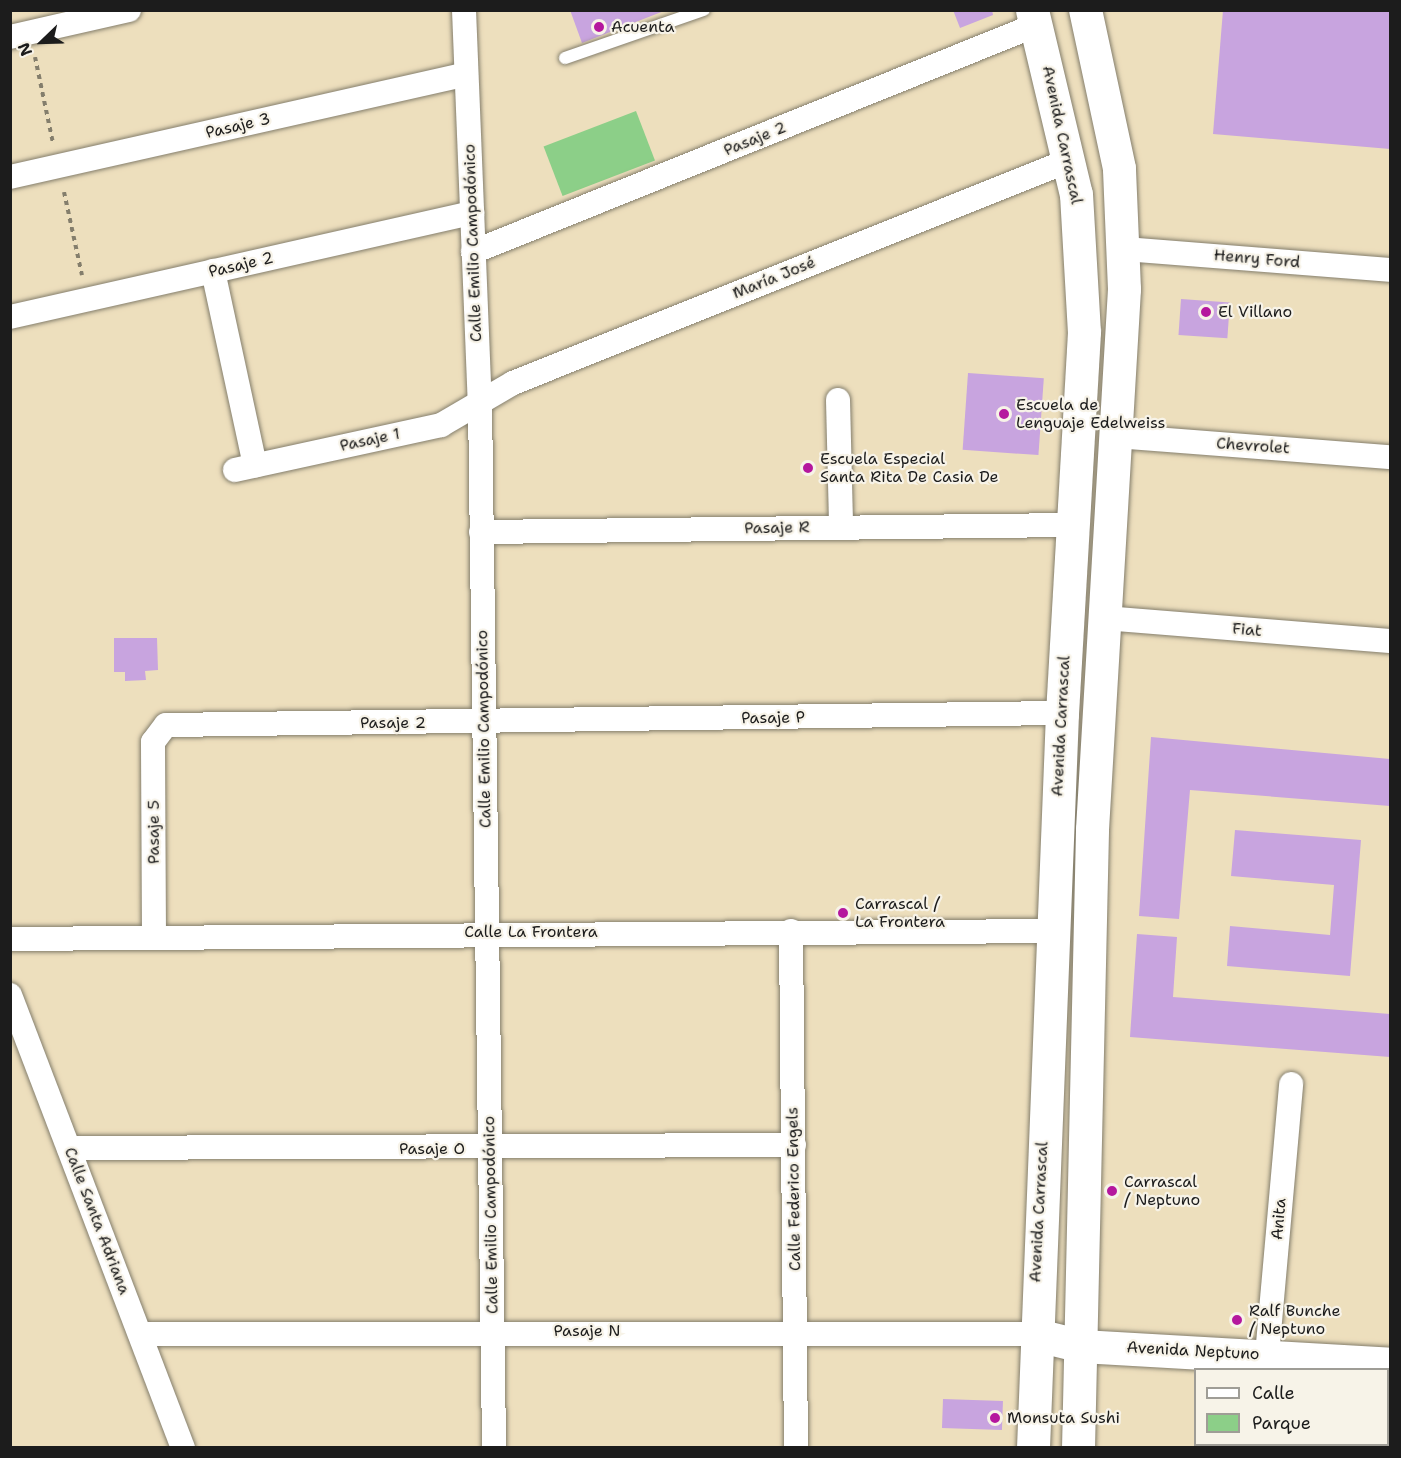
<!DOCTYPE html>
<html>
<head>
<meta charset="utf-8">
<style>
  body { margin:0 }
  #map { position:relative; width:1401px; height:1458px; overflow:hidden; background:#eddfbd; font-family:"Shantell Sans",sans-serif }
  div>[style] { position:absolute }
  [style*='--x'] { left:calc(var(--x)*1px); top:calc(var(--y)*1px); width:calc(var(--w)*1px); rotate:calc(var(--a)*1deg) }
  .green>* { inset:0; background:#8ccf88; transform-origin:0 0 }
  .building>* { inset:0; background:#c8a4df; transform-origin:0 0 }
  .path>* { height:4px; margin-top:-2px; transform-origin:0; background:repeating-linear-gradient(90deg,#847e6c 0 4.5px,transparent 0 9px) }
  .roads { filter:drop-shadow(0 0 2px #847e6c) drop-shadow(0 0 2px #847e6c) }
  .lane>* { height:12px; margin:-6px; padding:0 6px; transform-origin:6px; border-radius:6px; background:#fff }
  .street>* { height:24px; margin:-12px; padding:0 12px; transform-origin:12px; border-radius:12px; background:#fff }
  .secondary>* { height:33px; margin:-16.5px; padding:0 16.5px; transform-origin:16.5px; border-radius:16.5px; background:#fff }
  .primary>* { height:33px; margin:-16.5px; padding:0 16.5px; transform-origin:16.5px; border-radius:16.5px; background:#fff }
  .dots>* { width:16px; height:16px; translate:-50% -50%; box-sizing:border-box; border:3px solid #f7f3e8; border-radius:50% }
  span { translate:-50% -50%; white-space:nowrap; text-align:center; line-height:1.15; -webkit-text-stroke:4.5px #f7f3e8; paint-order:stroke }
  .poi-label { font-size:16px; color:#1c1c1c }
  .left { translate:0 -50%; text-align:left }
  .street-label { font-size:16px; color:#1c1c1c }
  .frame { position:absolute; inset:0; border:12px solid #1c1c1c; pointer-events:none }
  .legend { position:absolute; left:1194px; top:1368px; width:195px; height:78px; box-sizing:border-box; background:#f7f3e8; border:2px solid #9f9d96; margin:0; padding:8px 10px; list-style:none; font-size:18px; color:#1c1c1c }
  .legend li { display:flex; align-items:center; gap:12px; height:30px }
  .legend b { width:30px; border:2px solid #9f9d96 }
  .north { position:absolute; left:12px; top:12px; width:60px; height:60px; -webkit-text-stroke:4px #f7f3e8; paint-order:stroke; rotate:247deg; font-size:16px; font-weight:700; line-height:24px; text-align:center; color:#1c1c1c }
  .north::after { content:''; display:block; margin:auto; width:21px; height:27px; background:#1c1c1c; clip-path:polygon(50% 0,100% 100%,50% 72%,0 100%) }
</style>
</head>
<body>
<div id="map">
  <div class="green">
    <i style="left:636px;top:111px;width:53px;height:99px;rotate:69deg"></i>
  </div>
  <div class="building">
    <i style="clip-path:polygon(570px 10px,664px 10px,664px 11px,582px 43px)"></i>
    <i style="clip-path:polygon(953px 10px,992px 10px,993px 15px,960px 28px)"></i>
    <i style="clip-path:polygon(1223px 10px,1390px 10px,1390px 149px,1213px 134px)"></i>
    <i style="left:1181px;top:299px;width:49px;height:36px;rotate:4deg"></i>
    <i style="left:968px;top:373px;width:76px;height:77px;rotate:4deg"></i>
    <i style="clip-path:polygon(114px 638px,157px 638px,158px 670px,145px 671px,146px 680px,125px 681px,125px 672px,114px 672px)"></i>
    <i style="clip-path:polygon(1151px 737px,1390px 759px,1390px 806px,1190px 790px,1179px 919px,1139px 916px)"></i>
    <i style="clip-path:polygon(1235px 830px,1361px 840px,1350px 976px,1227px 966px,1230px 926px,1330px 935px,1334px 885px,1231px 876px)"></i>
    <i style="clip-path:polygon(1137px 934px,1177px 937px,1173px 997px,1390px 1014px,1390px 1057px,1130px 1037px)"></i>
    <i style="left:943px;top:1399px;width:60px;height:29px;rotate:2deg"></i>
  </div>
  <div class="path">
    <i style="--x:35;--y:57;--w:88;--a:78.2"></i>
    <i style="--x:64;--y:192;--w:85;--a:77.8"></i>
  </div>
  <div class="roads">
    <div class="lane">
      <i style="--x:565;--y:58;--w:147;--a:-19.1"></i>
    </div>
    <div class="street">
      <i style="--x:464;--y:10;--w:392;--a:87.7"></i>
      <i style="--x:480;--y:402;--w:1046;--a:89.23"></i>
      <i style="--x:10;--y:37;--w:122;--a:-12.8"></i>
      <i style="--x:10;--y:177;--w:467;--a:-12.7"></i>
      <i style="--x:1124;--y:249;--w:267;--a:4.5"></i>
      <i style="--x:473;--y:252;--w:607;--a:-21.96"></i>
      <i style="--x:213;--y:271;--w:199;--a:77.8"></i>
      <i style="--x:10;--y:317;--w:474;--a:-12.7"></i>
      <i style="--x:838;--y:400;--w:127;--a:88.6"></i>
      <i style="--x:1115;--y:436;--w:276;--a:4.4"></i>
      <i style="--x:235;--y:470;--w:211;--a:-12.3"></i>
      <i style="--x:441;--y:425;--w:83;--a:-30.3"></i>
      <i style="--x:513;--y:383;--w:600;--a:-21.82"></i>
      <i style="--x:481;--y:532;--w:591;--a:-0.68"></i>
      <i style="--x:1104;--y:618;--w:287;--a:4.6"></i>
      <i style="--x:791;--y:931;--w:517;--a:89.45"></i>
      <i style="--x:154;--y:937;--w:195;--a:-90.3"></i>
      <i style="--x:153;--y:742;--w:21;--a:-53"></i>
      <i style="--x:166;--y:725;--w:896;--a:-0.77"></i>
      <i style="--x:10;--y:939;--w:1042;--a:-0.44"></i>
      <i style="--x:10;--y:995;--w:485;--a:69.1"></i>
      <i style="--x:69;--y:1148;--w:725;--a:-0.24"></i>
      <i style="--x:140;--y:1334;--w:893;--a:0"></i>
      <i style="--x:1267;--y:1355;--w:272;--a:-84.9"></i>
      <i style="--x:1327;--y:1448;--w:4;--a:-76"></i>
    </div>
    <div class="secondary">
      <i style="--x:1033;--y:1334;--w:49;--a:14"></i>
      <i style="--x:1081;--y:1346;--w:310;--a:3.3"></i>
    </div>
    <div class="primary">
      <i style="--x:1032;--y:10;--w:189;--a:76.6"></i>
      <i style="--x:1076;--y:194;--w:138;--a:86.7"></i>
      <i style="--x:1084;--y:332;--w:382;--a:93.3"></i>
      <i style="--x:1062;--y:713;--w:736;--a:92.26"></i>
      <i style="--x:1078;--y:1448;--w:619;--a:-88.7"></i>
      <i style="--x:1092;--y:829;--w:541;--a:-86.61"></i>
      <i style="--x:1124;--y:289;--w:121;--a:-92.4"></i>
      <i style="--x:1119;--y:168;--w:162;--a:-102.1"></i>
    </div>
  </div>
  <div class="dots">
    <i style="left:599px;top:27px;background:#b5179e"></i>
    <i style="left:1206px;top:312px;background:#b5179e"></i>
    <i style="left:1004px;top:414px;background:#b5179e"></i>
    <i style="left:808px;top:468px;background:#b5179e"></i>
    <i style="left:843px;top:913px;background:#b5179e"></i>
    <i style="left:1112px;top:1191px;background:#b5179e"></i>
    <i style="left:1237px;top:1320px;background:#b5179e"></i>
    <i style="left:995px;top:1418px;background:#b5179e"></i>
  </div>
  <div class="poi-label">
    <span class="left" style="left:611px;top:27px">Acuenta</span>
    <span class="left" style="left:1218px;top:312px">El Villano</span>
    <span class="left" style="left:1016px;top:414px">Escuela de<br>Lenguaje Edelweiss</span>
    <span class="left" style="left:820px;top:468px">Escuela Especial<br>Santa Rita De Casia De</span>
    <span class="left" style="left:855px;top:913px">Carrascal /<br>La Frontera</span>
    <span class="left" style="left:1124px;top:1191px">Carrascal<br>/ Neptuno</span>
    <span class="left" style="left:1249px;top:1320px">Ralf Bunche<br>/ Neptuno</span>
    <span class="left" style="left:1007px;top:1418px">Monsuta Sushi</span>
  </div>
  <div class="street-label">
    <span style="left:238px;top:126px;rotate:-13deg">Pasaje 3</span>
    <span style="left:1062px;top:135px;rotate:78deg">Avenida Carrascal</span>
    <span style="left:755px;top:139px;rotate:-22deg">Pasaje 2</span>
    <span style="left:473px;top:243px;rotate:-92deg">Calle Emilio Campodónico</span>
    <span style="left:1257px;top:259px;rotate:5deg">Henry Ford</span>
    <span style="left:241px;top:265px;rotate:-13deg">Pasaje 2</span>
    <span style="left:774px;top:278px;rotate:-22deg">María José</span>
    <span style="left:370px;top:440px;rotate:-12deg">Pasaje 1</span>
    <span style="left:1253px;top:446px;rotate:4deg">Chevrolet</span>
    <span style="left:777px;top:528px;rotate:-1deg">Pasaje R</span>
    <span style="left:1247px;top:630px;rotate:5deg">Fiat</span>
    <span style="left:773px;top:718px;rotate:-1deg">Pasaje P</span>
    <span style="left:393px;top:723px">Pasaje 2</span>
    <span style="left:1061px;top:726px;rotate:-87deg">Avenida Carrascal</span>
    <span style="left:484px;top:729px;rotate:-91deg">Calle Emilio Campodónico</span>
    <span style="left:154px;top:832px;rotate:-90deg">Pasaje 5</span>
    <span style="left:531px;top:932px">Calle La Frontera</span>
    <span style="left:432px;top:1149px">Pasaje O</span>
    <span style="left:794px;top:1189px;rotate:-91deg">Calle Federico Engels</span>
    <span style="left:1039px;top:1212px;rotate:-87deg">Avenida Carrascal</span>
    <span style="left:491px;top:1215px;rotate:-91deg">Calle Emilio Campodónico</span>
    <span style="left:1279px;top:1219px;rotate:-85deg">Anita</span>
    <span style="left:97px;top:1221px;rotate:69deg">Calle Santa Adriana</span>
    <span style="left:587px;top:1331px">Pasaje N</span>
    <span style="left:1193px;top:1351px;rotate:3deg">Avenida Neptuno</span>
  </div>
  <div class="frame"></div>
  <ul class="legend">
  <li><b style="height:8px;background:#fff"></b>Calle</li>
  <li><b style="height:16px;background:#8ccf88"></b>Parque</li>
  </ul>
  <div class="north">N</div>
</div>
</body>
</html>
